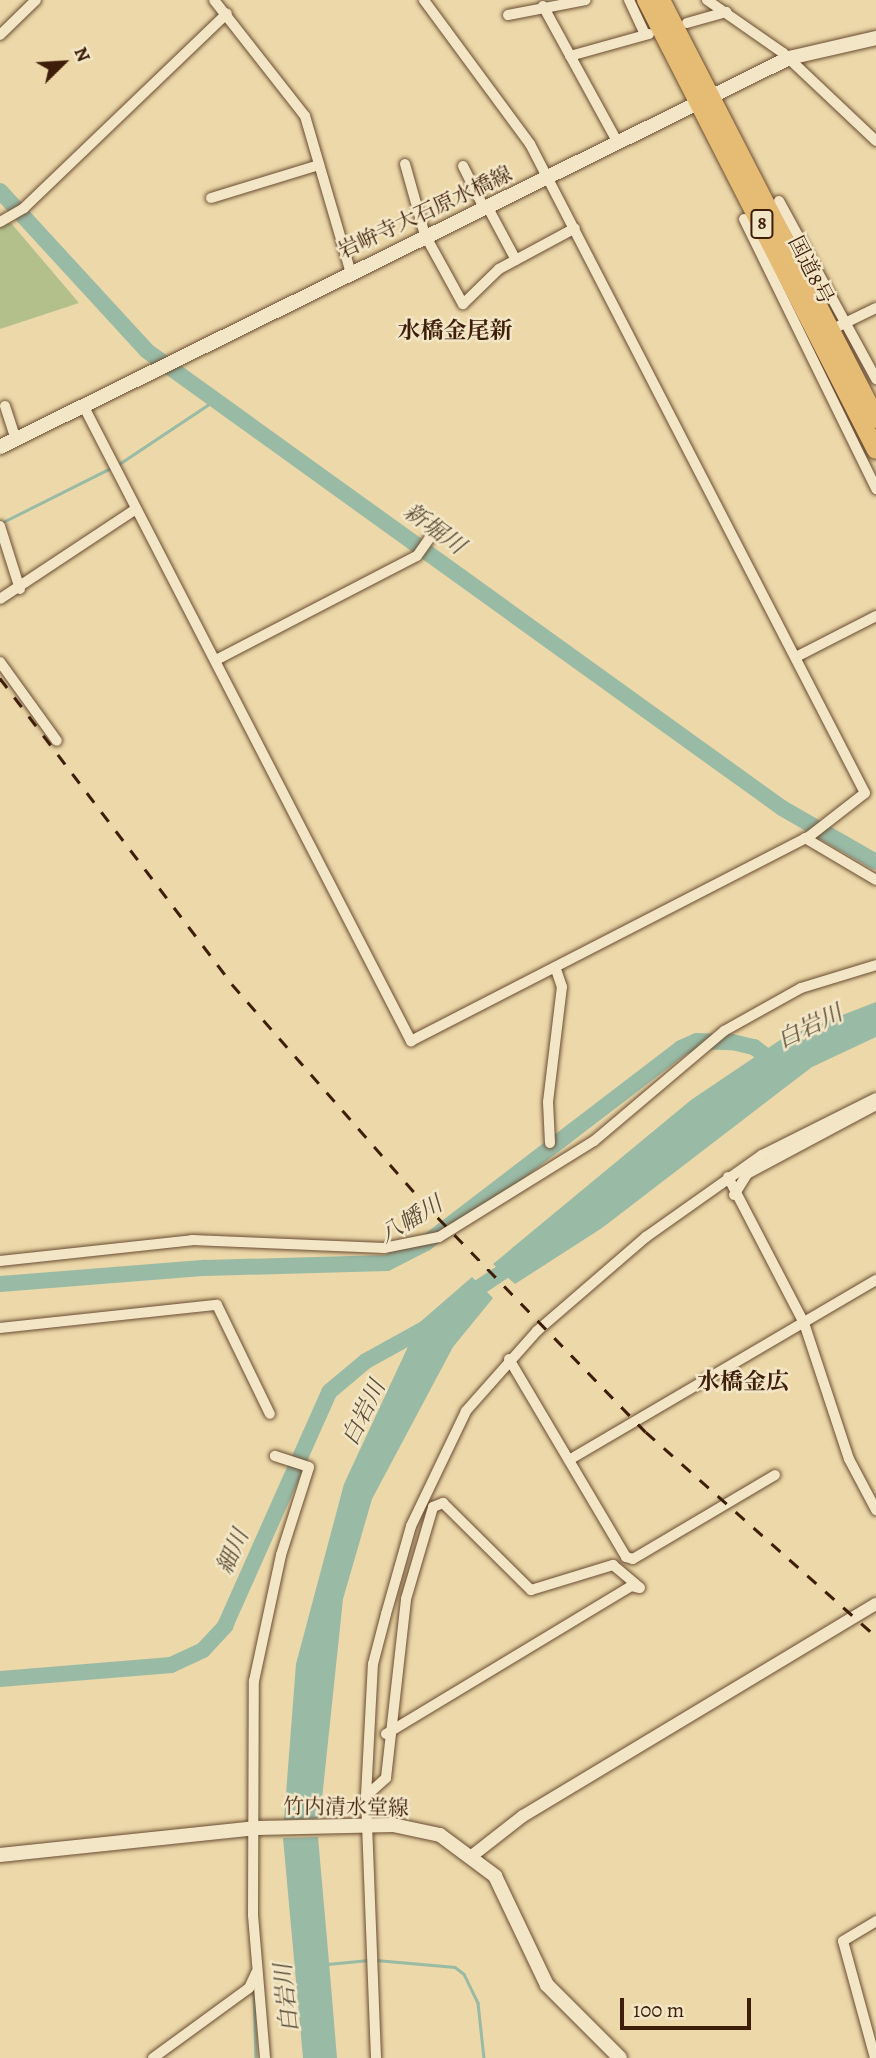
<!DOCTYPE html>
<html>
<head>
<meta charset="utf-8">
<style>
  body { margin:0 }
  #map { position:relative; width:876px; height:2058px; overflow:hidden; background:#ecd8a9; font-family:Alegreya,"Noto Serif JP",serif }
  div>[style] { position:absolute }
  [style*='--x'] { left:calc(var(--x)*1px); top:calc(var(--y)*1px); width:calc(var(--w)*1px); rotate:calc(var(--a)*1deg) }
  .green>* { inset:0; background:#b3c08c }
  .water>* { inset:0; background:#99baa5 }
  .stream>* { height:2.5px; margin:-1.25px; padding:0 1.25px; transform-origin:1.25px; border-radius:1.25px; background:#99baa5 }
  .river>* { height:16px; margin:-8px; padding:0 8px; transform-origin:8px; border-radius:8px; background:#99baa5 }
  .roads { filter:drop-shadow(0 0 2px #6a4c32) drop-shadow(0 0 2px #6a4c32) }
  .minor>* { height:10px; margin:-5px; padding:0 5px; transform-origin:5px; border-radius:5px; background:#f3e6c7 }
  .tertiary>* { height:12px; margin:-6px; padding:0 6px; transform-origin:6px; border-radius:6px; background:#f3e6c7 }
  .secondary>* { height:14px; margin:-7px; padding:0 7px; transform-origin:7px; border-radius:7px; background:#f3e6c7 }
  .trunk>* { height:18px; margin:-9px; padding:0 9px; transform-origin:9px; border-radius:9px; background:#e6bc74 }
  .rail>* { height:2.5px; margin-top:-1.25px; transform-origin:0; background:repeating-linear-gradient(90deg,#3e1e0a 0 12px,transparent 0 24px) }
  span { translate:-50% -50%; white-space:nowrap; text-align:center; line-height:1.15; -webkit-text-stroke:5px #f3e6c7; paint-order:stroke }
  .shield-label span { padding:2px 5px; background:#f3e6c7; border:2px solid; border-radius:5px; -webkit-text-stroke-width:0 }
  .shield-label { font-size:19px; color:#3e1e0a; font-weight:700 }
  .street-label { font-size:21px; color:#3e1e0a }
  .neighbourhood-label { font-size:23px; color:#3e1e0a; font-weight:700 }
  .water-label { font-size:23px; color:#594d38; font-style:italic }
  .north { position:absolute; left:28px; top:28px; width:70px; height:70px; -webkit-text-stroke:5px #f3e6c7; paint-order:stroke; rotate:66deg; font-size:19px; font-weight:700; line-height:28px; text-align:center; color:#3e1e0a }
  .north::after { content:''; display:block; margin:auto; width:24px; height:32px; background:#3e1e0a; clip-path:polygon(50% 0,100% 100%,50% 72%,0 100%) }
  .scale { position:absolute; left:620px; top:1998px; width:131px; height:32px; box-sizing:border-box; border:4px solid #3e1e0a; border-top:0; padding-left:9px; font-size:21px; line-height:24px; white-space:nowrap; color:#3e1e0a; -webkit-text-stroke:5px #f3e6c7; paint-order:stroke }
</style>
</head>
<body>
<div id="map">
  <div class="green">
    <i style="clip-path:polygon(11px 223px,79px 303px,0 329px,0 227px)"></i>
  </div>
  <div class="water">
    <i style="clip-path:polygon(876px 1002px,876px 1037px,812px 1067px,602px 1228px,515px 1284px,493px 1264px,691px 1100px,783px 1038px)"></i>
    <i style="clip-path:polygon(472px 1277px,493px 1298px,453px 1347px,372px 1499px,343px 1599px,320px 1818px,284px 1820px,296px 1664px,344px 1484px,419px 1323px)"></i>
    <i style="clip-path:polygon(318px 1837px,330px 1974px,337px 2058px,303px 2058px,283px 1838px)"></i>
  </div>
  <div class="stream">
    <i style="--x:119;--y:464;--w:119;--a:-33.7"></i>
    <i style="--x:3;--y:522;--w:123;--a:-26.6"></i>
    <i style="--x:376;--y:1960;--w:79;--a:5.1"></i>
    <i style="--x:455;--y:1967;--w:11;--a:38"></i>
    <i style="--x:464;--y:1974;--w:32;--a:64"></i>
    <i style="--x:478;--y:2003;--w:55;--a:83.8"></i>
    <i style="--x:327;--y:1964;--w:42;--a:-5.4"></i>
    <i style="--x:254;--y:1992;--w:66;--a:88.3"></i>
  </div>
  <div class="river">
    <i style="--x:0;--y:191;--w:217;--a:47.4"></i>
    <i style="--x:147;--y:351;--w:782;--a:35.74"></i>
    <i style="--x:782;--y:808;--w:108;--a:29.9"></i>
    <i style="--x:0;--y:1284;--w:206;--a:-4.5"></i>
    <i style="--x:205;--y:1268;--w:182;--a:-1.6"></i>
    <i style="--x:387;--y:1263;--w:44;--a:-27.1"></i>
    <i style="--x:426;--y:1243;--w:321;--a:-37.4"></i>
    <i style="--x:681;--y:1048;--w:17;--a:-24"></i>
    <i style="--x:697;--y:1041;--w:35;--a:2"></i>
    <i style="--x:732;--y:1042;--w:23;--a:13"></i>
    <i style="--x:754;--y:1047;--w:30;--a:37"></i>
    <i style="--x:465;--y:1297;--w:65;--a:-33.7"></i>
    <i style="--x:0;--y:1679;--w:172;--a:-4.7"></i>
    <i style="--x:171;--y:1665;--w:35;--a:-25"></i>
    <i style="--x:203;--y:1650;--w:33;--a:-47"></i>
    <i style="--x:225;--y:1626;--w:256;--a:-66"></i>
    <i style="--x:329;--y:1392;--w:48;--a:-40"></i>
    <i style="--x:366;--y:1361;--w:77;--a:-28.9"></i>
  </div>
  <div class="roads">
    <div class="minor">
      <i style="--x:214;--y:0;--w:147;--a:51.9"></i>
      <i style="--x:305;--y:116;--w:160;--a:73.7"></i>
      <i style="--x:629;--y:0;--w:38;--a:65"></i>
      <i style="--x:707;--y:0;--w:93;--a:34.9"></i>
      <i style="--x:783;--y:53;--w:128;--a:43.4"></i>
      <i style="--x:543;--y:6;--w:156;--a:61.3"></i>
      <i style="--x:508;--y:15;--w:79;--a:-10.9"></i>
      <i style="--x:687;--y:23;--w:41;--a:-15.8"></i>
      <i style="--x:0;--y:35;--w:50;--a:-44.2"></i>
      <i style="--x:570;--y:56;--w:82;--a:-15.6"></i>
      <i style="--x:405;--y:164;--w:74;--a:74.3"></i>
      <i style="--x:425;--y:235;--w:79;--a:61.2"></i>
      <i style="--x:463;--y:304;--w:50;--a:-44.2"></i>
      <i style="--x:499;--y:269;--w:86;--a:-28.3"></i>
      <i style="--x:463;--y:166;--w:47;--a:63.4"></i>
      <i style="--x:211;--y:198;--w:113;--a:-17"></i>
      <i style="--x:779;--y:201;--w:203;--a:61.4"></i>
      <i style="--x:487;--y:206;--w:61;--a:61.8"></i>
      <i style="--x:744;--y:219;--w:301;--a:63.9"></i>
      <i style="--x:0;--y:222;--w:28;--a:-30"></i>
      <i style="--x:24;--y:208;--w:281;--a:-43.8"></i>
      <i style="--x:839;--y:326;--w:41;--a:-25.9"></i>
      <i style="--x:83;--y:405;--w:716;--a:62.72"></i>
      <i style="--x:411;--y:1041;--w:450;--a:-27.2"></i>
      <i style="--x:811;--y:835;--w:68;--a:-37.9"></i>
      <i style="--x:865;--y:793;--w:730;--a:-117.3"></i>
      <i style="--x:530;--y:144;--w:179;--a:-126.4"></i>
      <i style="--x:5;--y:406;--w:36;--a:72"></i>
      <i style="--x:0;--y:526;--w:66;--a:72.4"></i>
      <i style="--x:0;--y:599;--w:163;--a:-33.5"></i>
      <i style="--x:796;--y:657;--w:90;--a:-27.1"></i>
      <i style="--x:216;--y:660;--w:226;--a:-27.4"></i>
      <i style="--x:417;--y:556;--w:24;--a:-55"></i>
      <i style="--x:0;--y:662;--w:97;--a:54.2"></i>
      <i style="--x:805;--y:838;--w:82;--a:30.6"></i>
      <i style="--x:550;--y:1143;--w:41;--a:-92.8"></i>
      <i style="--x:548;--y:1102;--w:116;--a:-83.1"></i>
      <i style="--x:562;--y:987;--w:21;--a:-109"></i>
      <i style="--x:728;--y:1177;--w:165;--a:62.5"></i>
      <i style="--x:804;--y:1323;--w:143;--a:71.7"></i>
      <i style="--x:849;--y:1459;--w:58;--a:62.1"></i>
      <i style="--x:734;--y:1195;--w:25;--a:-58"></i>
      <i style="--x:747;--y:1174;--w:146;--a:-28.1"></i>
      <i style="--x:0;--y:1261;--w:193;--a:-6.2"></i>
      <i style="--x:192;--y:1240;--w:192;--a:2.4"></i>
      <i style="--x:384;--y:1248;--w:56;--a:-11.3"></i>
      <i style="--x:439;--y:1237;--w:182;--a:-31.8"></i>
      <i style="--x:594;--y:1141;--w:170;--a:-40.2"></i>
      <i style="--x:724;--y:1031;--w:88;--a:-29.2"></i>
      <i style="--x:801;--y:988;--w:78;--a:-17"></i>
      <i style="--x:0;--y:1328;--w:218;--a:-6.1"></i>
      <i style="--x:217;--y:1305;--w:121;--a:64.1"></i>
      <i style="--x:509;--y:1359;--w:230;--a:59.4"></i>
      <i style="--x:626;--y:1557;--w:7;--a:16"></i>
      <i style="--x:633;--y:1559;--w:165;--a:-30.6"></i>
      <i style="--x:569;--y:1460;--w:356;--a:-30.4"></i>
      <i style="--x:386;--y:1734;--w:286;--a:-31.1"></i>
      <i style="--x:631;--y:1586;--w:9;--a:13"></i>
      <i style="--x:366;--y:1796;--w:132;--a:-87"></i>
      <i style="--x:373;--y:1664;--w:52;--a:-75.4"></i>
      <i style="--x:386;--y:1614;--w:91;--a:-74.1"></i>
      <i style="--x:411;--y:1526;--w:127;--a:-64.4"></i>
      <i style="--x:466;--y:1411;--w:107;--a:-48.4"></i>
      <i style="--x:537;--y:1331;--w:144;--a:-40.8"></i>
      <i style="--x:646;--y:1237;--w:142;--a:-35.3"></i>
      <i style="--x:762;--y:1155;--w:127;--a:-26.6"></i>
      <i style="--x:153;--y:2058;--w:119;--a:-36.1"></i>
      <i style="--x:249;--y:1988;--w:17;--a:-65"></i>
      <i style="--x:265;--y:2058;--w:144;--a:-94.8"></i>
      <i style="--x:253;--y:1915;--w:234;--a:-89.8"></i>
      <i style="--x:254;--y:1681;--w:129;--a:-77.9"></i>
      <i style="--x:281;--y:1555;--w:92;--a:-72.3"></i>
      <i style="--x:309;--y:1467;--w:36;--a:-162"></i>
      <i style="--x:376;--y:2058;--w:262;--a:-92.2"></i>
      <i style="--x:366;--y:1796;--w:27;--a:-42"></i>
      <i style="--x:386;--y:1778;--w:180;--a:-83.6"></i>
      <i style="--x:406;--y:1599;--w:96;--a:-73.6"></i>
      <i style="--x:433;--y:1507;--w:11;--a:-22"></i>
      <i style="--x:443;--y:1503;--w:124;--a:44.7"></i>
      <i style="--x:531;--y:1590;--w:86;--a:-17"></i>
      <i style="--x:613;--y:1565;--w:35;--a:40"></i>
      <i style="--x:875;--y:2058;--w:121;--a:-105.3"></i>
      <i style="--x:843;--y:1941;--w:39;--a:-31"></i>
    </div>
    <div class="tertiary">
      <i style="--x:473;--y:1855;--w:63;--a:-38"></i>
      <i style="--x:523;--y:1816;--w:412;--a:-31"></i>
    </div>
    <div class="secondary">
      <i style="--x:0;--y:447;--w:880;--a:-26.24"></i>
      <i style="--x:789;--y:58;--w:89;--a:-12.9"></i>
      <i style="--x:0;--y:1855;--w:258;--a:-6"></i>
      <i style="--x:257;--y:1828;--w:136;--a:-1.3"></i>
      <i style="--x:393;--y:1825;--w:48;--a:12"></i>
      <i style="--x:440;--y:1835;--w:69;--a:36.7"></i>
      <i style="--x:495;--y:1876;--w:121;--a:64.5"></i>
      <i style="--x:547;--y:1985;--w:103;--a:45"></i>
    </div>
    <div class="trunk">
      <i style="--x:646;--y:0;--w:505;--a:62.93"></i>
      <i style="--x:661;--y:0;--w:471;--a:62.8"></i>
    </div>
  </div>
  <div class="rail">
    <i style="--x:0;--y:678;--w:384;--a:52.8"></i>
    <i style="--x:232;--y:984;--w:287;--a:48.8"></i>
    <i style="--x:421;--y:1200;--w:323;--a:45.9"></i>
    <i style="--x:646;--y:1432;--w:307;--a:41.6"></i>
  </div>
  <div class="shield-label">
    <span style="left:762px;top:224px">8</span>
  </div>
  <div class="street-label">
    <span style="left:425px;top:212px;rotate:-25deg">岩峅寺大石原水橋線</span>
    <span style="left:811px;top:270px;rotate:63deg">国道8号</span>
    <span style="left:346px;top:1807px;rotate:1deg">竹内清水堂線</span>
  </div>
  <div class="neighbourhood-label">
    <span style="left:455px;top:331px">水橋金尾新</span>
    <span style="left:743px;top:1382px">水橋金広</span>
  </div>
  <div class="water-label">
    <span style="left:434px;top:529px;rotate:36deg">新堀川</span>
    <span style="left:810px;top:1027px;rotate:-26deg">白岩川</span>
    <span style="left:411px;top:1220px;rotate:-31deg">八幡川</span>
    <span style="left:364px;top:1413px;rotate:-64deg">白岩川</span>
    <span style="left:233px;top:1552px;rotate:-66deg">細川</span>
    <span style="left:287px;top:1998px;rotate:-96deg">白岩川</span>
  </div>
  <div class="north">N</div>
  <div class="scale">100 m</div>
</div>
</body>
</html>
